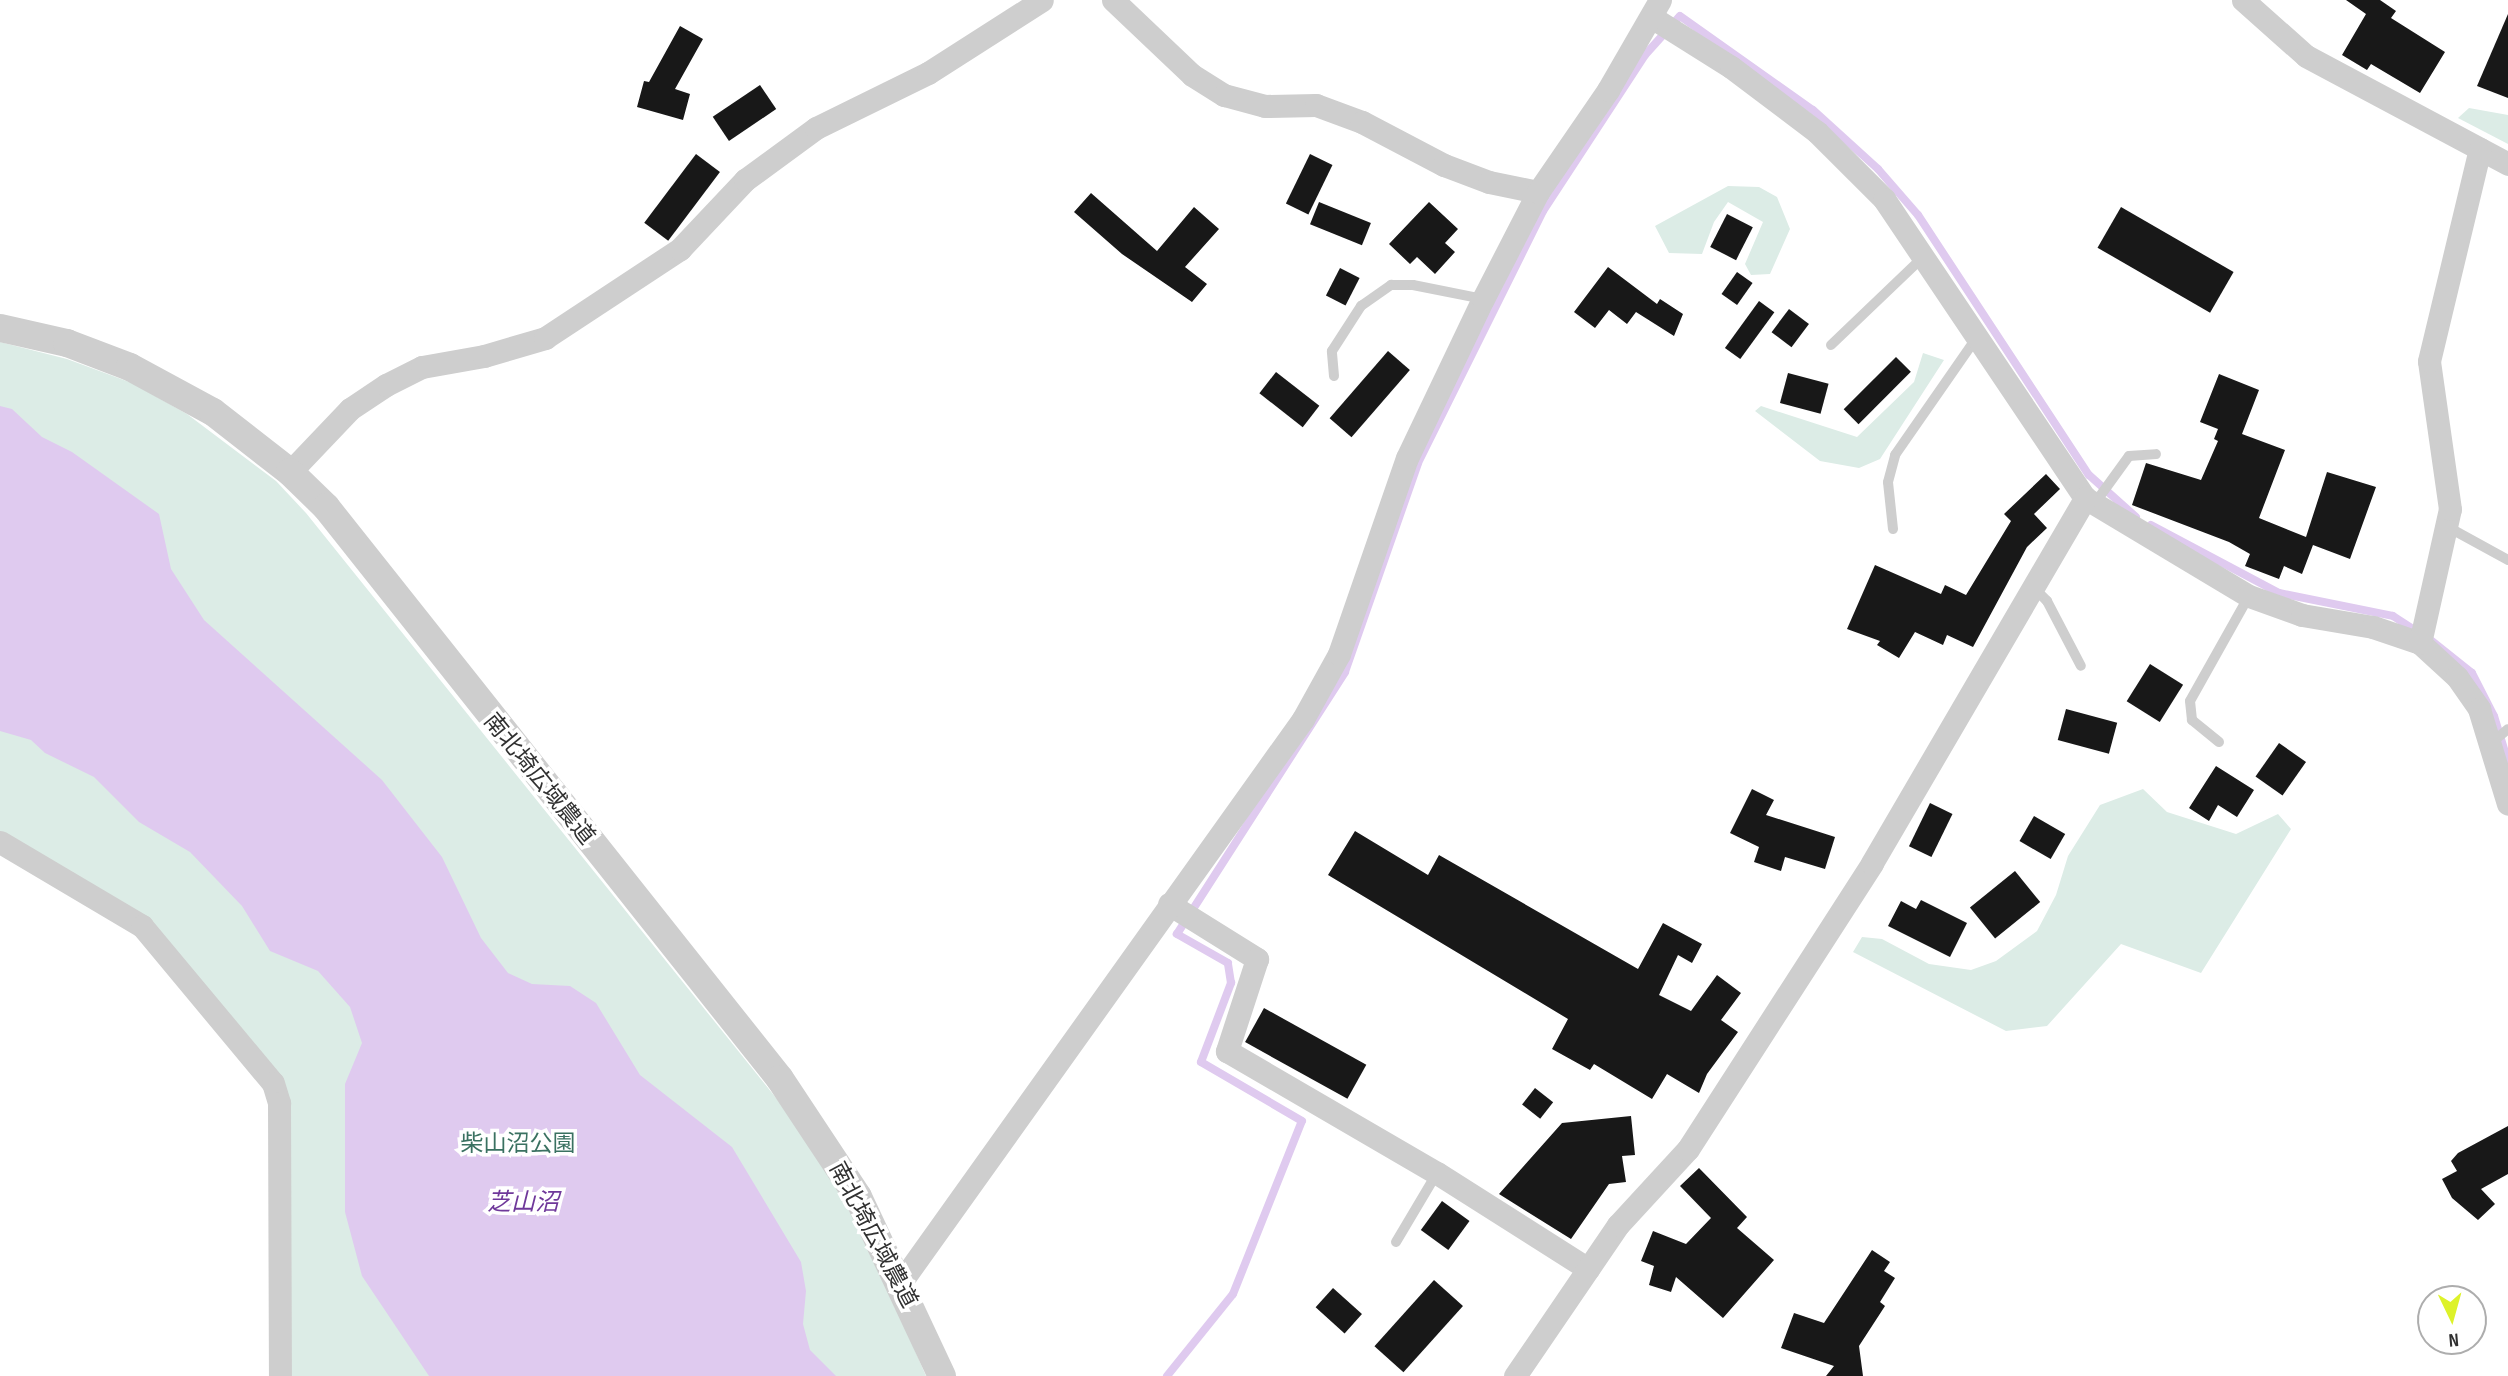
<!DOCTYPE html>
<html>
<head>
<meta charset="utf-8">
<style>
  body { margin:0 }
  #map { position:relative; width:2508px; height:1376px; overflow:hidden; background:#fff; font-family:"Sofia Sans Condensed","Noto Sans JP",sans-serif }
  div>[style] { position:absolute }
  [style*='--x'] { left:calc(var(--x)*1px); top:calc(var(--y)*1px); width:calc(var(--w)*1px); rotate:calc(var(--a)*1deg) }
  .green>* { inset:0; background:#dcece6 }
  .water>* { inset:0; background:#dfcaef }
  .stream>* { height:8px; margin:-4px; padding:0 4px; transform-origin:4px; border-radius:4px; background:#dfcaef }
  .building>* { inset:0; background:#181818; transform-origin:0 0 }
  .service>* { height:10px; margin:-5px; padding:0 5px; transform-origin:5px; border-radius:5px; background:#cecece }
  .minor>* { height:23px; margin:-11.5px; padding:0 11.5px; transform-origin:11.5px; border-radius:11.5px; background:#cecece }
  .tertiary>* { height:28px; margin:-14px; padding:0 14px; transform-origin:14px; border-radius:14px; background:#cecece }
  span { translate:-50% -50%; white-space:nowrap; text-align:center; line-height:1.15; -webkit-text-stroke:7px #fff; paint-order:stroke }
  .street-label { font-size:23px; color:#313131 }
  .park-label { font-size:23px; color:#3a7161 }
  .water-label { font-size:24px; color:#6f389a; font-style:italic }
  .north { position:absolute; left:2417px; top:1285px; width:70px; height:70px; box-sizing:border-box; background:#fff; border:2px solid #adadad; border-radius:50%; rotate:175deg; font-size:19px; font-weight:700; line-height:28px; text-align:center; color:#313131 }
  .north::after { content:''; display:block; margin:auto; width:24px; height:32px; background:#ddf22a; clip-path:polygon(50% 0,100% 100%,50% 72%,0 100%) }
</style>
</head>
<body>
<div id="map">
  <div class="green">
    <i style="clip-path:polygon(2469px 108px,2508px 115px,2508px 144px,2458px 118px)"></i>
    <i style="clip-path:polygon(1728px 186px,1759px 187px,1777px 197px,1790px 229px,1770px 274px,1751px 275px,1745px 264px,1763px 222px,1728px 202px,1714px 222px,1702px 254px,1669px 253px,1655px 226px)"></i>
    <i style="clip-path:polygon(0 342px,67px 359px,132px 383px,187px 414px,276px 481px,306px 513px,817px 1149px,869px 1245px,926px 1376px,289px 1376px,285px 1082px,156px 929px,0 833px)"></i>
    <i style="clip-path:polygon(1923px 353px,1944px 360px,1880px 459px,1859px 468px,1820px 461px,1755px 411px,1761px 406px,1857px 437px,1914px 382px)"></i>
    <i style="clip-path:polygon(2143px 789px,2167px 812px,2236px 834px,2278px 814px,2291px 829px,2201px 973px,2121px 944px,2047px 1026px,2006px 1031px,1853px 952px,1862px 937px,1882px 939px,1929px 964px,1971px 970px,1996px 961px,2037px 931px,2056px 895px,2068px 856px,2100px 805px)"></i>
  </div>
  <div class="water">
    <i style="clip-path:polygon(0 406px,12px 409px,42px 437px,72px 452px,159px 514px,171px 569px,204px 620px,382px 780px,442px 857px,481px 938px,508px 973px,532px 984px,570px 986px,596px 1003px,640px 1075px,732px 1147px,801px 1262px,806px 1291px,803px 1324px,810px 1350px,836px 1376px,429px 1376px,362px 1276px,345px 1212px,345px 1084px,362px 1043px,350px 1007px,318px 971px,270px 951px,242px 906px,190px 852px,139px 822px,94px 777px,45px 753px,31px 740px,0 731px)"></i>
  </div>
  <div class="stream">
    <i style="--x:2151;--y:525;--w:145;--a:28"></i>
    <i style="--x:2279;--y:593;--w:116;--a:11.4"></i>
    <i style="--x:2393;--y:616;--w:30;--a:33"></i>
    <i style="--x:2432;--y:641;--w:51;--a:38.7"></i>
    <i style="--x:2472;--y:673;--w:48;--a:62.9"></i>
    <i style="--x:2494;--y:716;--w:48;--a:73.1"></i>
    <i style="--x:1167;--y:1376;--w:105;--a:-51.2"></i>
    <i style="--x:1233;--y:1294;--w:186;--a:-68.3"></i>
    <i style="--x:1302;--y:1121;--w:117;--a:-149.7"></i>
    <i style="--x:1201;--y:1062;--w:85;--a:-69.2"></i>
    <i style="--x:1231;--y:983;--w:20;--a:-99"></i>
    <i style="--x:1228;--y:963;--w:59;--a:-150.4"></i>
    <i style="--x:1177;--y:934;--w:311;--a:-57.3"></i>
    <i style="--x:1345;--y:672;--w:221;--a:-70.7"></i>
    <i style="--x:1418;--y:463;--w:281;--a:-63.6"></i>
    <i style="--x:1543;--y:211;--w:186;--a:-56.8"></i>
    <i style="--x:1645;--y:55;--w:52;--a:-48.1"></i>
    <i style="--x:1680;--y:16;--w:163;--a:35.3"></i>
    <i style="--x:1813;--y:110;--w:88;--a:42.2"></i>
    <i style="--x:1878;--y:169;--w:61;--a:49"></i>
    <i style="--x:1918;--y:215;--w:311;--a:56.7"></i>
    <i style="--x:2089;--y:475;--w:63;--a:41.8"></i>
  </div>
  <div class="building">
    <i style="clip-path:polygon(2346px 0,2380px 0,2396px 11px,2391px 18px,2445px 52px,2420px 93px,2371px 64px,2367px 70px,2342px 55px,2366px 14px)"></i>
    <i style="clip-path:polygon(2508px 14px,2508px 98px,2477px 86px)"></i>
    <i style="clip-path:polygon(680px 26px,703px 39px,675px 89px,690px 94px,683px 120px,637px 107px,644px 81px,649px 82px)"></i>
    <i style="left:760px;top:85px;width:29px;height:57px;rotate:56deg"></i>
    <i style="left:696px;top:154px;width:30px;height:86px;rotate:37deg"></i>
    <i style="left:1310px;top:154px;width:25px;height:55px;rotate:26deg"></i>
    <i style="clip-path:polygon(1091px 193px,1157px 251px,1194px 207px,1219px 229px,1185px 267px,1207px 284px,1192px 302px,1122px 254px,1074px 212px)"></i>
    <i style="left:1319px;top:202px;width:56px;height:24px;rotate:22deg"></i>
    <i style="clip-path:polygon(1429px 202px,1458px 229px,1445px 243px,1455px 252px,1435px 274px,1417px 257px,1410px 264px,1389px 244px)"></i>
    <i style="left:2121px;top:207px;width:130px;height:47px;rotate:30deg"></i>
    <i style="left:1727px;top:214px;width:29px;height:37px;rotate:27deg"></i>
    <i style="clip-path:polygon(1608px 267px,1657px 304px,1660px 299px,1683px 314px,1674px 336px,1636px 312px,1627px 324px,1609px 310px,1595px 328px,1574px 312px)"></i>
    <i style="left:1340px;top:268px;width:22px;height:31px;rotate:27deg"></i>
    <i style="left:1737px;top:272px;width:19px;height:27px;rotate:35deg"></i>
    <i style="left:1759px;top:301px;width:19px;height:58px;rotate:36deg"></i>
    <i style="left:1789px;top:309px;width:25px;height:29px;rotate:37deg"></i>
    <i style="left:1388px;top:351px;width:29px;height:89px;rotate:41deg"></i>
    <i style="left:1896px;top:357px;width:21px;height:74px;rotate:45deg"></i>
    <i style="left:1276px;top:372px;width:55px;height:27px;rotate:38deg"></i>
    <i style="left:1788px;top:373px;width:42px;height:31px;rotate:15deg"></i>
    <i style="clip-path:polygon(2219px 374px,2259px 390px,2242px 434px,2285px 450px,2259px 518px,2306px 537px,2327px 472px,2376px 487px,2350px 559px,2313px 545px,2302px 574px,2284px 566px,2279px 579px,2245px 566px,2250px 554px,2229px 542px,2132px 505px,2146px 463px,2201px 480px,2218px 441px,2214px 439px,2218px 429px,2200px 422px)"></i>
    <i style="clip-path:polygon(2046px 474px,2060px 489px,2034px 514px,2047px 528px,2027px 547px,1973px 647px,1947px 635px,1943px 645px,1915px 632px,1899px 658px,1877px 645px,1880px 641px,1847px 629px,1875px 565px,1941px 594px,1945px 585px,1966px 595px,2011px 521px,2004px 514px)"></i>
    <i style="left:2150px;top:664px;width:39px;height:44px;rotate:32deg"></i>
    <i style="left:2066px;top:709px;width:53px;height:32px;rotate:15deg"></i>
    <i style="left:2279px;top:743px;width:33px;height:41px;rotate:35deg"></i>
    <i style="clip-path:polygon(2216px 766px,2254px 790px,2237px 817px,2218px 805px,2209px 821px,2189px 808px)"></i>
    <i style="clip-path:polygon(1752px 789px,1774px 800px,1766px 815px,1835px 837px,1825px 869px,1785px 857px,1781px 871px,1754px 862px,1759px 847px,1730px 833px)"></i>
    <i style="left:1930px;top:803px;width:25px;height:48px;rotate:26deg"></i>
    <i style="left:2034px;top:816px;width:36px;height:29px;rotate:30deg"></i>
    <i style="clip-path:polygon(1355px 831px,1428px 875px,1439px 855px,1638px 969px,1663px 923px,1702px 944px,1692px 963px,1678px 955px,1659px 995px,1691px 1011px,1717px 975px,1741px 993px,1721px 1020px,1738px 1032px,1707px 1074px,1699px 1093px,1667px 1074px,1652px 1099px,1594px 1064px,1590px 1070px,1552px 1049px,1568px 1019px,1328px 875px)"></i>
    <i style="left:2015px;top:871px;width:40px;height:58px;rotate:51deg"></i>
    <i style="clip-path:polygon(1921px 900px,1967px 923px,1950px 957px,1888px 926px,1901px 901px,1916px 909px)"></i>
    <i style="left:1264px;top:1008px;width:117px;height:39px;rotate:29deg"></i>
    <i style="left:1535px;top:1088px;width:23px;height:21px;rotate:38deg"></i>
    <i style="clip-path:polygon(1631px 1116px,1635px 1155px,1622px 1156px,1626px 1182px,1609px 1184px,1571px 1239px,1499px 1194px,1562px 1123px)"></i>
    <i style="clip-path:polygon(2508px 1126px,2508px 1174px,2481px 1189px,2495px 1204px,2478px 1220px,2452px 1198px,2442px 1179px,2457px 1171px,2451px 1161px,2458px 1153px)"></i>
    <i style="clip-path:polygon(1699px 1168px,1747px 1217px,1737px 1228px,1774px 1260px,1723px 1318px,1676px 1277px,1671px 1292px,1649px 1285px,1654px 1266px,1641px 1261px,1653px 1231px,1686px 1244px,1711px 1218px,1680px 1186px)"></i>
    <i style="left:1442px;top:1201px;width:34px;height:36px;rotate:36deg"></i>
    <i style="clip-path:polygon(1872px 1250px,1890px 1262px,1884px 1271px,1895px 1278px,1880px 1302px,1885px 1306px,1859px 1346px,1863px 1376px,1826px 1376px,1834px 1366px,1781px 1348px,1794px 1313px,1824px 1323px)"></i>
    <i style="left:1434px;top:1280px;width:39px;height:89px;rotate:42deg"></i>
    <i style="left:1333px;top:1288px;width:39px;height:26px;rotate:42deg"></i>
  </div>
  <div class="service">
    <i style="--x:1831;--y:345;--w:127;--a:-43.7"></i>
    <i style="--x:1334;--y:376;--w:25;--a:-95"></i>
    <i style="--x:1332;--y:351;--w:54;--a:-57.2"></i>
    <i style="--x:1361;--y:306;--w:37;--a:-35"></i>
    <i style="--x:1391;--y:285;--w:22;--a:0"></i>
    <i style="--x:1413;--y:285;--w:71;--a:11.3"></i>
    <i style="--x:2095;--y:503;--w:58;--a:-54.1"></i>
    <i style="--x:2129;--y:456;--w:27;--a:-4"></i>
    <i style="--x:2446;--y:526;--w:71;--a:28.7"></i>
    <i style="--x:1893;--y:529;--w:47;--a:-96.1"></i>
    <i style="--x:1888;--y:482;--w:28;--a:-75"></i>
    <i style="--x:1895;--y:455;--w:144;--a:-55.2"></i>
    <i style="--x:2033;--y:587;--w:20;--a:45"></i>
    <i style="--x:2047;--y:601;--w:73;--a:62.4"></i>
    <i style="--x:2219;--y:742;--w:35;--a:-141"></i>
    <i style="--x:2192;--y:720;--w:19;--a:-96"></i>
    <i style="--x:2190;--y:701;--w:120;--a:-60.7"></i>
    <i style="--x:2490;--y:744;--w:23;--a:-40"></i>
    <i style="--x:1396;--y:1242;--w:80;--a:-59.3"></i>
  </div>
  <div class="minor">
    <i style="--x:1113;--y:0;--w:109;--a:43.5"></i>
    <i style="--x:1192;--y:75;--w:38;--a:32"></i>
    <i style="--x:1224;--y:95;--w:42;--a:15"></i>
    <i style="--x:1265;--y:106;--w:51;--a:-1.1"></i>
    <i style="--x:1316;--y:105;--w:49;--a:20.3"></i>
    <i style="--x:1362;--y:122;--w:93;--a:27.7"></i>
    <i style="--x:1444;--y:165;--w:48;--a:20.7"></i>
    <i style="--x:1489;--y:182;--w:50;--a:11.5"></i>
    <i style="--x:2243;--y:0;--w:84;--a:41.6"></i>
    <i style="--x:2306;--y:56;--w:229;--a:28.1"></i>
    <i style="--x:1653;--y:18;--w:92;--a:32.1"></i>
    <i style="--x:1731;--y:67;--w:108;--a:37.1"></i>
    <i style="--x:1817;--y:132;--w:95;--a:45"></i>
    <i style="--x:1884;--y:199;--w:360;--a:56.1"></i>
    <i style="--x:2085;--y:498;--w:191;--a:30.9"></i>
    <i style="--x:2249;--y:596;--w:56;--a:19.7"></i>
    <i style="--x:2302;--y:615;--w:72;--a:9.6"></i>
    <i style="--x:2373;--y:627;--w:50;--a:18.8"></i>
    <i style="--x:2420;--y:643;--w:50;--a:42.6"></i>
    <i style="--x:2457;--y:677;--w:39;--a:55"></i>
    <i style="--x:2479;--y:709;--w:99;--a:73"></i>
    <i style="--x:290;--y:472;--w:87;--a:-46.4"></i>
    <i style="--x:350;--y:409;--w:43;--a:-33.7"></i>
    <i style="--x:386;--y:385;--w:40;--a:-26.6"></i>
    <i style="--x:422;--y:367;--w:63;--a:-10.1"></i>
    <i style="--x:484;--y:356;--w:64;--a:-16.4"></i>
    <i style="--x:545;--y:338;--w:162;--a:-33.4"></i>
    <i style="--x:680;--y:249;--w:95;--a:-46.7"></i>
    <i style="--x:745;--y:180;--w:88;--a:-36.2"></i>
    <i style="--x:816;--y:128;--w:125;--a:-26.2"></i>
    <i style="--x:928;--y:73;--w:135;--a:-32.6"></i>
    <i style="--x:2420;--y:643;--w:137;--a:-77.4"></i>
    <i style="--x:2450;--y:509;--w:149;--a:-98.1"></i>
    <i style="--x:2429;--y:361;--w:218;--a:-76.5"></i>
    <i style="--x:0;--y:842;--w:165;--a:30.6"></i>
    <i style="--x:142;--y:926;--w:204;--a:50.2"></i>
    <i style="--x:273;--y:1083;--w:21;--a:73"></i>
    <i style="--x:279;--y:1103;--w:273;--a:89.8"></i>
    <i style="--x:1169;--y:904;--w:104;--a:32"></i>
    <i style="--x:1257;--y:959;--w:97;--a:108.1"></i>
    <i style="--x:1227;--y:1051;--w:243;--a:30.2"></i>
    <i style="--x:1437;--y:1173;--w:179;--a:32.4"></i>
    <i style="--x:901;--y:1282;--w:692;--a:-54.47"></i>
    <i style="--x:1303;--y:719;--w:74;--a:-61"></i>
    <i style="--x:1339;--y:654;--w:207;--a:-70.9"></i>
    <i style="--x:1407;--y:458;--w:176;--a:-64.5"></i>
    <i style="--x:1483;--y:299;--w:120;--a:-62.8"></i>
    <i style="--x:1538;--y:192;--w:124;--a:-55.5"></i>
    <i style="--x:1608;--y:90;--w:104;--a:-60"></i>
    <i style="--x:1515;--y:1376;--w:183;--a:-55.7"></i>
    <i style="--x:1618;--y:1225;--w:103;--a:-47.4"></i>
    <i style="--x:1688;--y:1149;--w:340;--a:-57.2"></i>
    <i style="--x:1872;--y:863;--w:423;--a:-59.7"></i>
  </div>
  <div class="tertiary">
    <i style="--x:0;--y:328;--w:69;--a:12.6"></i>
    <i style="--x:67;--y:343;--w:67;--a:20.9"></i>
    <i style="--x:130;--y:367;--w:94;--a:28.5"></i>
    <i style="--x:213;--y:412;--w:98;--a:37.9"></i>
    <i style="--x:290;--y:472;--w:50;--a:44.2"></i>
    <i style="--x:326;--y:507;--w:730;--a:51.56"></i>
    <i style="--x:780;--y:1079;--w:141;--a:56.5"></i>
    <i style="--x:858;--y:1197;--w:198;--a:64.9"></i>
  </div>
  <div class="street-label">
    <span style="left:539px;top:779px;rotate:51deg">南北埼広域農道</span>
    <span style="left:873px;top:1235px;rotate:62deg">南北埼広域農道</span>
  </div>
  <div class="park-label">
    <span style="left:518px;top:1144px">柴山沼公園</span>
  </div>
  <div class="water-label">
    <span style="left:523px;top:1203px">芝山沼</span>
  </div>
  <div class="north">N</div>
</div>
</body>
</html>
